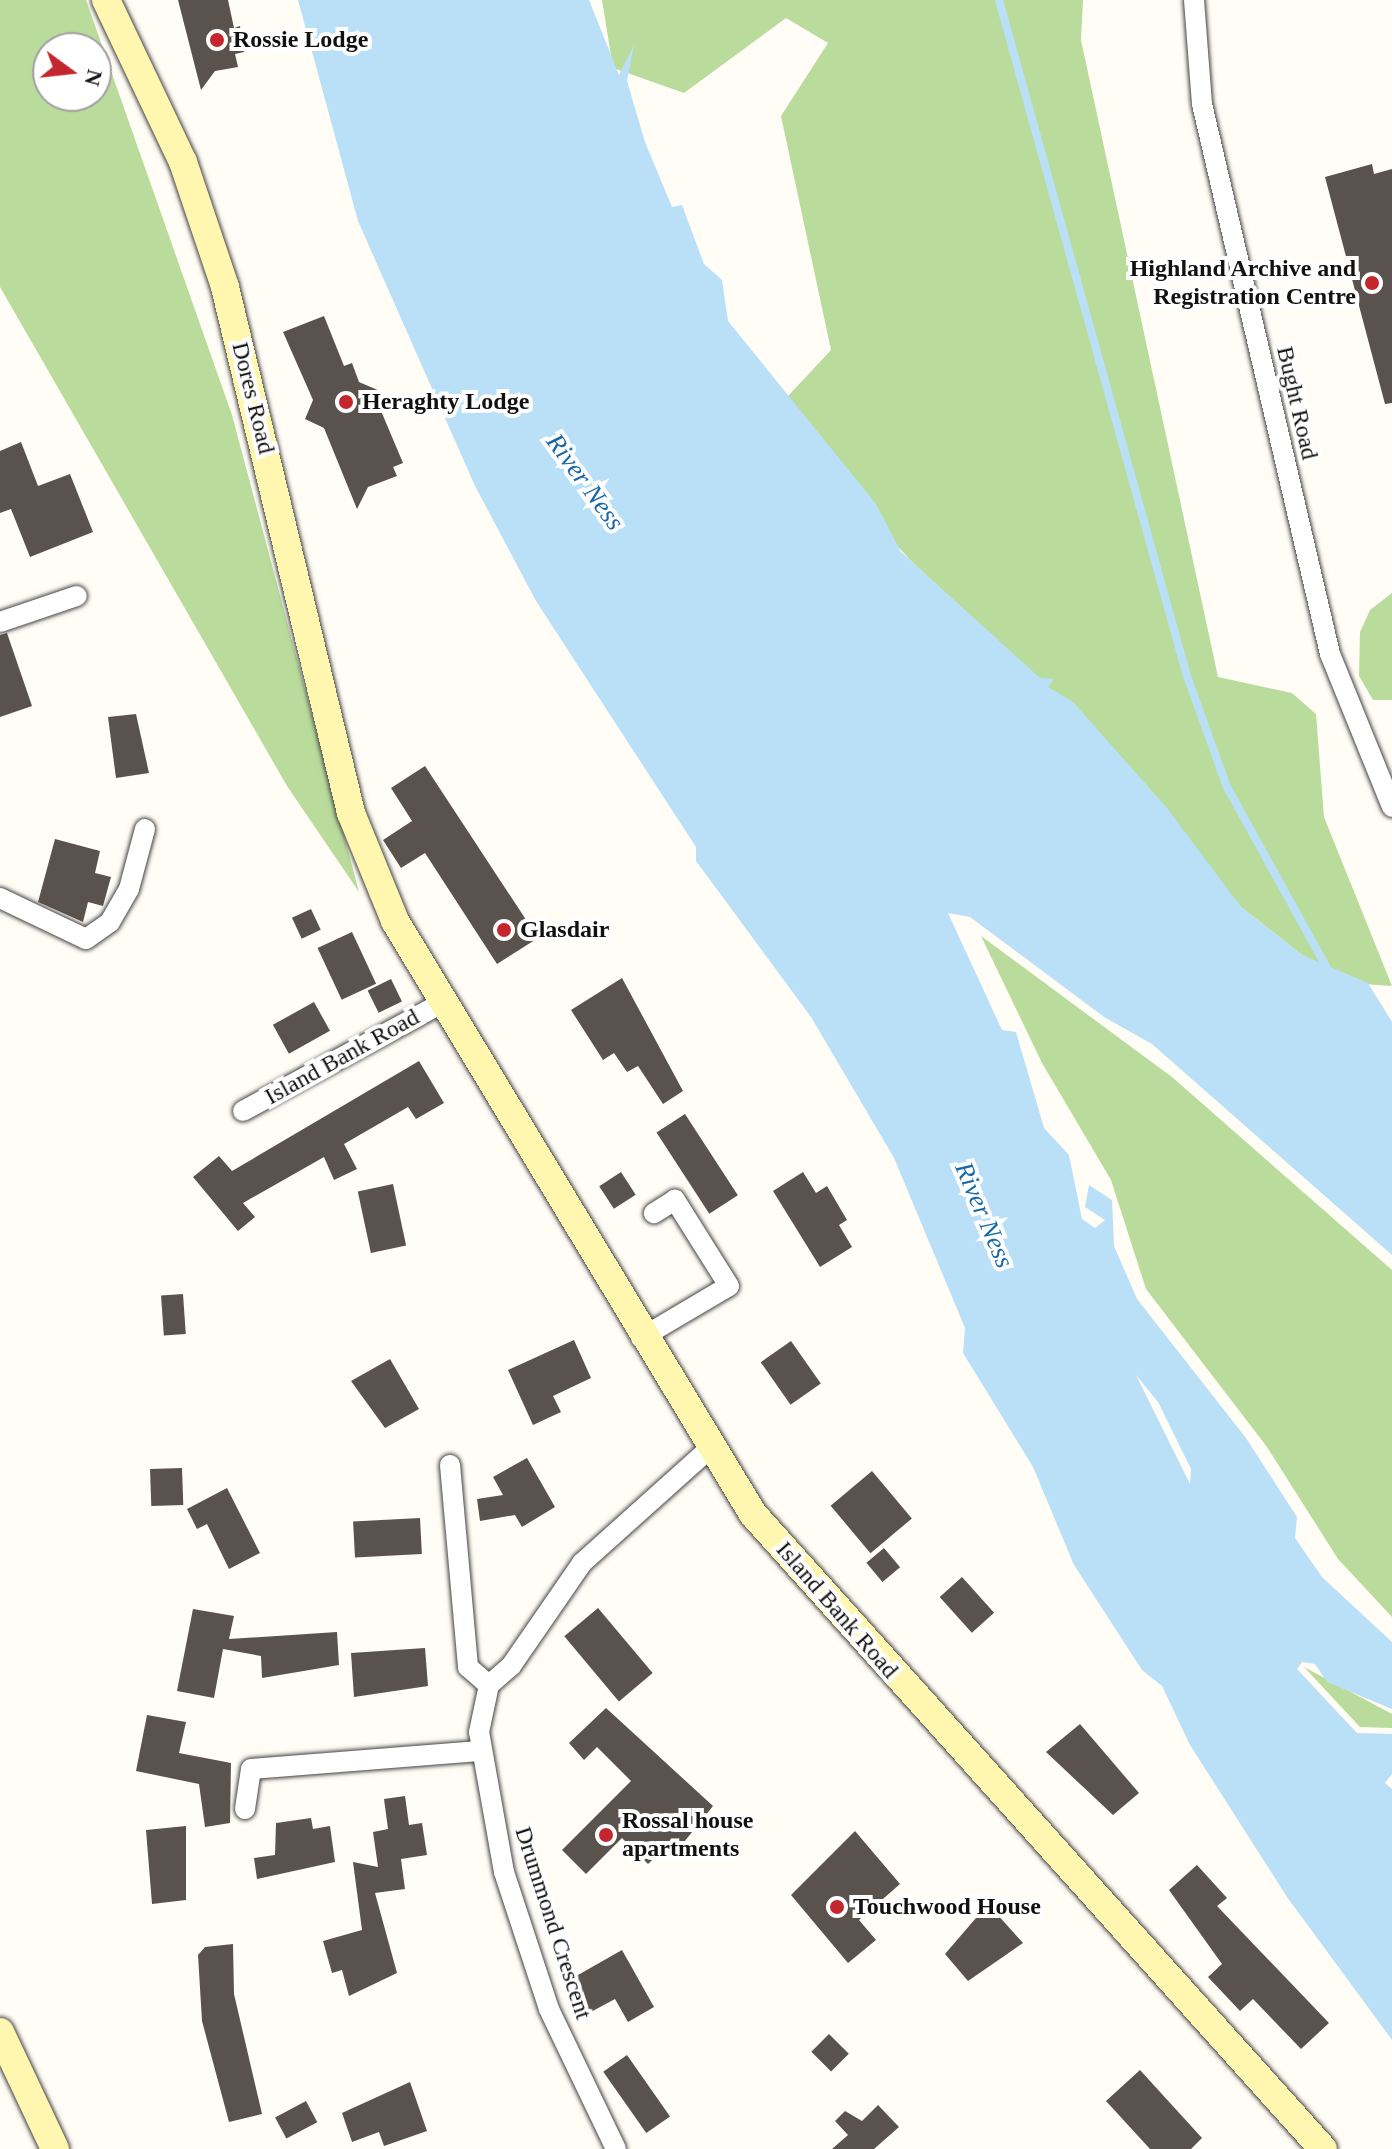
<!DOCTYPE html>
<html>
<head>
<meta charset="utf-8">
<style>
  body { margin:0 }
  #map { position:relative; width:1392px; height:2149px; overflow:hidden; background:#fffdf5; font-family:Georgia,serif }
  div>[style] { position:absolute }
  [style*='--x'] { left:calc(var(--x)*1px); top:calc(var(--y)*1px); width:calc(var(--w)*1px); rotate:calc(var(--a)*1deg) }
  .forest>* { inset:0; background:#b9dc9c }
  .water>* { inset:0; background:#b9e0f7 }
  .stream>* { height:8px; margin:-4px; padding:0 4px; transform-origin:4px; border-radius:4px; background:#b9e0f7 }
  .building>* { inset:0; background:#5a524d; transform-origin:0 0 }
  .roads { filter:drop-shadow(0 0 2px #444) drop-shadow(0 0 2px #444) }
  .street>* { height:20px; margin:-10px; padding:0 10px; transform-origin:10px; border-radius:10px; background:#fff }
  .secondary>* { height:28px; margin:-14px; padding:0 14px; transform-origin:14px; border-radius:14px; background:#fff6b0 }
  .dots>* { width:22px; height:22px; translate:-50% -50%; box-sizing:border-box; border:4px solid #fff; border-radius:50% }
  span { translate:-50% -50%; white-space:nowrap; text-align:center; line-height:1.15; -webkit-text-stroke:8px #fff; paint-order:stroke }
  .poi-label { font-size:24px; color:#111; font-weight:700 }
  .left { translate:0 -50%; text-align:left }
  .right { translate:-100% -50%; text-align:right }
  .street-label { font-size:24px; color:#111 }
  .water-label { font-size:26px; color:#1768a6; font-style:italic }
  .north { position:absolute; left:32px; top:32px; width:80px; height:80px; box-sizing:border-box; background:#fff; border:2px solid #a0a0a0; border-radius:50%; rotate:105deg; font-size:22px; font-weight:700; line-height:32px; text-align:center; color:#111 }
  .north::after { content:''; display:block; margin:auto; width:28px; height:36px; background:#c4262e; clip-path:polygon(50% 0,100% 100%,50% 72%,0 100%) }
</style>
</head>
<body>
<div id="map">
  <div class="forest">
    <i style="clip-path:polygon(evenodd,0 0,86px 0,232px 415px,359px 892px,287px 786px,0 287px,0 0,48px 48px,96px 48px,96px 96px,48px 96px,48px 48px)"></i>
    <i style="clip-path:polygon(602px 0,1083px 0,1081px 40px,1218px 677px,1292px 693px,1316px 714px,1324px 817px,1392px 986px,1363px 984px,1302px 955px,1241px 907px,1111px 746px,910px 560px,775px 410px,831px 350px,781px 116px,828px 43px,786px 18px,684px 93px,613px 68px)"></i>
    <i style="clip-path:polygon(1392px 593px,1392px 700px,1373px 700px,1359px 676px,1360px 632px,1370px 610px)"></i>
    <i style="clip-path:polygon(981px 936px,1172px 1077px,1392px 1270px,1392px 1617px,1338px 1559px,1267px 1447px,1146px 1289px,1111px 1180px,1042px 1063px)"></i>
    <i style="clip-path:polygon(1304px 1667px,1392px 1714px,1392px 1728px,1360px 1727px)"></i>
  </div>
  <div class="water">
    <i style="clip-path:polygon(evenodd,298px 0,589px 0,619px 75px,634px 45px,627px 81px,645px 142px,672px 207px,682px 205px,704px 264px,722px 280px,728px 321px,876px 504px,901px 552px,1040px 678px,1054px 679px,1048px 687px,1073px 702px,1167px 808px,1241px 907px,1302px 955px,1368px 983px,1392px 1022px,1392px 1255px,1152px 1044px,1104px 1017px,970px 917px,948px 913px,1002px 1030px,1016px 1032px,1044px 1128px,1069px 1155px,1082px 1219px,1095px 1228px,1105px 1220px,1085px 1207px,1089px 1185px,1112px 1200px,1114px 1246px,1137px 1299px,1246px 1438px,1297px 1517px,1295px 1538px,1322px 1577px,1392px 1642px,1392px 1709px,1327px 1682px,1315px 1664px,1302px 1662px,1297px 1669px,1357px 1733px,1392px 1734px,1392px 1774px,1385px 1783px,1392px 1789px,1392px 2040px,1287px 1897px,1190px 1745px,1162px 1686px,1142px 1670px,1074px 1565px,1033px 1467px,963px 1353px,965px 1328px,894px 1158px,811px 1017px,696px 861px,696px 847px,536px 601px,475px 486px,358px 221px,298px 0,1136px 1375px,1158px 1402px,1191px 1469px,1190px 1484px,1136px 1375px)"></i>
  </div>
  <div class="stream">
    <i style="--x:999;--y:0;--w:702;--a:74.46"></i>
    <i style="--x:1187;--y:676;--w:118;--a:70.2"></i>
    <i style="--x:1227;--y:787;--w:219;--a:61.1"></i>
  </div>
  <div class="building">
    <i style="clip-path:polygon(178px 0,228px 0,234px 28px,240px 26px,244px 52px,235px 54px,238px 67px,215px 71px,201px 90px)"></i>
    <i style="clip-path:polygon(1372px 164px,1374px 174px,1392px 169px,1392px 403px,1385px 404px,1325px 177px)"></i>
    <i style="clip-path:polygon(324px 316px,344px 366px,352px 363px,359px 382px,380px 391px,376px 399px,403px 463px,393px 467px,397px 476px,368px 487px,357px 509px,324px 428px,305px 419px,313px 400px,283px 332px)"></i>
    <i style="clip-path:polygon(21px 442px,38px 486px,70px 474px,93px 532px,30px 557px,11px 509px,0 513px,0 451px)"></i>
    <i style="clip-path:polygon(7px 633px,32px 706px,0 717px,0 635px)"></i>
    <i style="clip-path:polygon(136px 714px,149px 773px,116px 778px,108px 717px)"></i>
    <i style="clip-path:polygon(425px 766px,538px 938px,497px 964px,425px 853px,401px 868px,383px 840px,412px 821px,391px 788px)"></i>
    <i style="clip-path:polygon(55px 839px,100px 851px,95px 873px,111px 877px,103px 906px,88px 902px,83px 922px,38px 902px)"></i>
    <i style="left:311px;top:909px;width:23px;height:21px;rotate:65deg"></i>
    <i style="left:352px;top:932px;width:57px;height:38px;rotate:65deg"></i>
    <i style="clip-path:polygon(622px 978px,683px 1091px,663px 1104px,638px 1066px,627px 1072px,614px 1053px,603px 1060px,571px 1010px)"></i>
    <i style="left:391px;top:979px;width:25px;height:26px;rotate:64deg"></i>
    <i style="left:314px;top:1002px;width:33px;height:47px;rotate:61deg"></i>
    <i style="clip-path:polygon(419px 1061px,444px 1103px,416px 1119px,408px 1107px,344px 1144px,357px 1169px,334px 1180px,324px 1157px,243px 1203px,255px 1217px,238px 1231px,193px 1177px,219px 1156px,232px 1171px)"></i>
    <i style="left:685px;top:1114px;width:97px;height:34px;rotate:57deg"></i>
    <i style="left:621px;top:1172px;width:27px;height:26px;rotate:57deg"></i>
    <i style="clip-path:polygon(803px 1172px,816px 1193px,827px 1186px,847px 1220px,839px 1225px,852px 1247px,820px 1267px,773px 1191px)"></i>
    <i style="left:393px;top:1184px;width:63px;height:36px;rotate:78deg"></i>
    <i style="left:183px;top:1294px;width:40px;height:22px;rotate:86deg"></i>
    <i style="clip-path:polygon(574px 1340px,591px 1378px,553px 1396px,561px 1412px,533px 1425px,508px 1370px)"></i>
    <i style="left:791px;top:1341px;width:52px;height:37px;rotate:55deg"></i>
    <i style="clip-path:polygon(390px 1359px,419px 1409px,385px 1428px,351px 1381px)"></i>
    <i style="clip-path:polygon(527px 1458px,555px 1507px,522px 1527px,515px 1515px,480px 1521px,477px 1499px,503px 1495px,493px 1477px)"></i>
    <i style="left:182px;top:1468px;width:37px;height:32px;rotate:88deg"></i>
    <i style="left:872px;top:1471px;width:62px;height:54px;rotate:50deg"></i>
    <i style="clip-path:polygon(227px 1488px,260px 1553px,229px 1569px,207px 1524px,197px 1529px,187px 1509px)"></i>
    <i style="left:420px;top:1518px;width:36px;height:67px;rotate:87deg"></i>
    <i style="left:884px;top:1548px;width:25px;height:23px;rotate:50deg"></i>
    <i style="left:962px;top:1577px;width:48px;height:30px;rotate:48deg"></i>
    <i style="left:598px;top:1608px;width:85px;height:44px;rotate:50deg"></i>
    <i style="clip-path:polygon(193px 1609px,234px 1616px,229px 1639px,337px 1632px,339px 1665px,262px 1678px,261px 1656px,223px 1649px,214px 1698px,177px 1691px)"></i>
    <i style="clip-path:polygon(425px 1648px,428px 1686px,354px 1697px,351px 1653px)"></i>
    <i style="clip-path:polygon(606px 1708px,713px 1806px,672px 1857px,664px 1849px,648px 1864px,622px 1838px,586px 1874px,562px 1850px,631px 1781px,597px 1747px,584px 1760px,569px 1743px)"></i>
    <i style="clip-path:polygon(147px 1715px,186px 1722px,179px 1753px,231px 1763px,230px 1823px,205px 1827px,199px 1784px,136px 1771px)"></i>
    <i style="clip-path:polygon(1080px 1724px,1139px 1793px,1113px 1815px,1046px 1752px)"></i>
    <i style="clip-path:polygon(405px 1796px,409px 1825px,422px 1823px,427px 1855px,401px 1859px,405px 1889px,375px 1893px,397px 1973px,349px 1996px,342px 1970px,332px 1973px,323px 1941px,362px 1930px,353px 1862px,378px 1867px,373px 1832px,388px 1829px,384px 1799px)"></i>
    <i style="clip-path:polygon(311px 1818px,313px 1829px,330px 1826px,335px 1862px,257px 1879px,254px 1858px,275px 1855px,276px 1823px)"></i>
    <i style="clip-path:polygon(186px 1826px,186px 1900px,152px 1904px,146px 1830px)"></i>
    <i style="clip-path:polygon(855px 1831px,900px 1884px,859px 1920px,876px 1940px,848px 1963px,791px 1895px)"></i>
    <i style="clip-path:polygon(1197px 1865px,1227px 1898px,1217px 1906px,1329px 2023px,1301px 2049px,1253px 1999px,1240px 2011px,1208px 1977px,1222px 1964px,1169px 1890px)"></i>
    <i style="clip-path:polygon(988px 1904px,1023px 1943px,968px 1981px,945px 1954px)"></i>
    <i style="clip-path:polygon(233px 1944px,234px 1994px,262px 2114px,229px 2122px,202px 2021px,198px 1955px,205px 1947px)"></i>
    <i style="clip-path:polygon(622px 1950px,654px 2007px,628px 2022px,615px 1999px,589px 2013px,571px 1979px)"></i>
    <i style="left:829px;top:2034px;width:28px;height:25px;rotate:45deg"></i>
    <i style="left:627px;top:2055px;width:75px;height:29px;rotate:55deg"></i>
    <i style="clip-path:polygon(1140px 2070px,1202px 2138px,1191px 2149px,1150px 2149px,1106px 2101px)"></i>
    <i style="clip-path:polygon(410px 2082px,427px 2131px,384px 2146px,379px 2132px,352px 2142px,342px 2113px)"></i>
    <i style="left:306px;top:2101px;width:24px;height:35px;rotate:62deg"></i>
    <i style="clip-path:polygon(878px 2105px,899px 2127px,874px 2149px,832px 2149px,848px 2135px,835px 2121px,845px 2111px,862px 2121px)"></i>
  </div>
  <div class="roads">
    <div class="street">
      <i style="--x:1194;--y:0;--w:104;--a:85.6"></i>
      <i style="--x:1202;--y:104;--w:565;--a:76.9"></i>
      <i style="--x:1330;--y:654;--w:165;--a:67.9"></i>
      <i style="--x:0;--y:622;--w:81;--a:-18.7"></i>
      <i style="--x:0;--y:898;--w:95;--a:25.5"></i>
      <i style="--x:86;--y:939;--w:29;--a:-35"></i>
      <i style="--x:110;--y:922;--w:38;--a:-60"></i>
      <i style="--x:129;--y:889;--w:62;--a:-75.1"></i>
      <i style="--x:243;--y:1111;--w:226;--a:-28.5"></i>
      <i style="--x:641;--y:1338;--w:102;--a:-30.6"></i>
      <i style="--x:729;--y:1286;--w:102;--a:-122.1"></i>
      <i style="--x:675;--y:1200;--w:25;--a:148"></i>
      <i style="--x:450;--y:1465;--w:203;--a:84.9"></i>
      <i style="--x:468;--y:1667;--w:28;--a:41"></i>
      <i style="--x:245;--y:1809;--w:40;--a:-81.5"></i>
      <i style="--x:251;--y:1769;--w:229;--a:-4.5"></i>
      <i style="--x:616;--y:2149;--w:155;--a:-115.6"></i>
      <i style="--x:549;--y:2009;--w:144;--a:-108.2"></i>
      <i style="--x:504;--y:1872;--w:142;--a:-100.1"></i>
      <i style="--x:479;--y:1732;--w:48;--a:-78"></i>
      <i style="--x:489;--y:1685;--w:29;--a:-41"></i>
      <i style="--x:511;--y:1666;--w:125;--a:-55.4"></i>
      <i style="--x:582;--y:1563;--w:171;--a:-41.9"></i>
    </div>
    <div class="secondary">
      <i style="--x:106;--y:0;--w:179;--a:64.6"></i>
      <i style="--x:183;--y:162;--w:132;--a:71.4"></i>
      <i style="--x:225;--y:287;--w:541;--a:76.53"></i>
      <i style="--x:351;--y:813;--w:117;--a:67.8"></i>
      <i style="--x:395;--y:921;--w:693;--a:58.88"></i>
      <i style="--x:753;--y:1514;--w:853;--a:48.09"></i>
      <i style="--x:0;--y:2032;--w:129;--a:64.8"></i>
    </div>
  </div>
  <div class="dots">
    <i style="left:217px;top:40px;background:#c4262e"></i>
    <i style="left:1372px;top:283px;background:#c4262e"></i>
    <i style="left:346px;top:402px;background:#c4262e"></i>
    <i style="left:504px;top:930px;background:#c4262e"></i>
    <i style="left:606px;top:1835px;background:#c4262e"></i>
    <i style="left:837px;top:1907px;background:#c4262e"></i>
  </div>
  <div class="poi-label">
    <span class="left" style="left:233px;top:40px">Rossie Lodge</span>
    <span class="right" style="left:1356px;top:283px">Highland Archive and<br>Registration Centre</span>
    <span class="left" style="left:362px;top:402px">Heraghty Lodge</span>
    <span class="left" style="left:520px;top:930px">Glasdair</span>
    <span class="left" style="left:622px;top:1835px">Rossal house<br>apartments</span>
    <span class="left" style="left:853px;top:1907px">Touchwood House</span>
  </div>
  <div class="street-label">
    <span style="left:253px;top:398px;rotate:76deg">Dores Road</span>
    <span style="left:1297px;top:403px;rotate:77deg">Bught Road</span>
    <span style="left:342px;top:1057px;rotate:-29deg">Island Bank Road</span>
    <span style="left:837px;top:1610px;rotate:49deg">Island Bank Road</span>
    <span style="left:553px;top:1923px;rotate:72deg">Drummond Crescent</span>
  </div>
  <div class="water-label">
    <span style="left:585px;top:482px;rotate:54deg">River Ness</span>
    <span style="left:984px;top:1215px;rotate:67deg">River Ness</span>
  </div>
  <div class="north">N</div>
</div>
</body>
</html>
